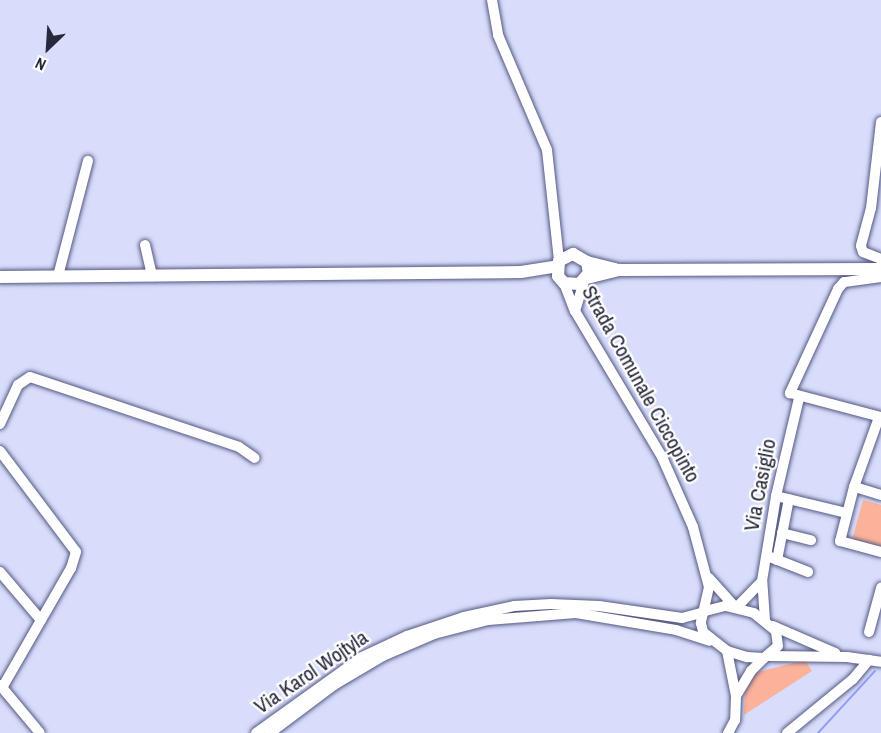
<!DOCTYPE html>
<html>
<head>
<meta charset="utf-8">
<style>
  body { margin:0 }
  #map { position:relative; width:881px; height:733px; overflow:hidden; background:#d8ddfb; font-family:"Archivo Narrow",sans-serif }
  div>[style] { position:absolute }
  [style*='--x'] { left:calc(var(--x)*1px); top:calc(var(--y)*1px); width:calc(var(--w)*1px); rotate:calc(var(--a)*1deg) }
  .green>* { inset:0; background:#fcb29a }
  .stream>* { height:2px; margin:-1px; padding:0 1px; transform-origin:1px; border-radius:1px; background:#939bfb }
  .roads { filter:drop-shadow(0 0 2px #545883) drop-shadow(0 0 2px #545883) }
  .minor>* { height:10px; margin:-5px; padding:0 5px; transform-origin:5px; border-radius:5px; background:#fff }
  .major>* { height:12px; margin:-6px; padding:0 6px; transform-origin:6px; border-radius:6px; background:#fff }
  span { translate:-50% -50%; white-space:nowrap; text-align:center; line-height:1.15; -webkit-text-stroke:4.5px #fff; paint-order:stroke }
  .street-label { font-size:21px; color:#26283b }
  .north { position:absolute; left:18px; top:18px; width:60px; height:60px; -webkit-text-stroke:4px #fff; paint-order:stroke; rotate:205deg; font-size:16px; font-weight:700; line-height:24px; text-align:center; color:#26283b }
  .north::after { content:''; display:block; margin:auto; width:21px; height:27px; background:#26283b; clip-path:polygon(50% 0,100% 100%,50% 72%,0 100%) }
</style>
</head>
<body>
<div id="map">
  <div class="green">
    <i style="clip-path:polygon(863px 500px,881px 505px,881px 547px,852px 540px)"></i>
    <i style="clip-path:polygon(805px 660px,812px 671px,744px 715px,745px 689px,754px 673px)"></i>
  </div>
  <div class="stream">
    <i style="--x:818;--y:733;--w:84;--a:-47.4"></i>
  </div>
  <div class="roads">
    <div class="minor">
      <i style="--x:492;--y:0;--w:36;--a:80"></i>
      <i style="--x:498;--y:35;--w:125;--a:66.9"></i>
      <i style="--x:547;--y:150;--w:112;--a:83.8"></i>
      <i style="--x:881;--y:122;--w:87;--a:96.6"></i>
      <i style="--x:871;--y:208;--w:39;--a:105"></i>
      <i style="--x:861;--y:246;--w:6;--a:72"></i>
      <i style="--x:863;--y:252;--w:19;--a:21"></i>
      <i style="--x:145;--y:245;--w:32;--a:77"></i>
      <i style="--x:58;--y:276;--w:119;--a:-75.4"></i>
      <i style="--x:881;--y:277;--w:37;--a:172"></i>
      <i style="--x:844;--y:282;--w:9;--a:131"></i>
      <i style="--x:838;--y:289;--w:115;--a:114.8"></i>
      <i style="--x:790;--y:393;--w:94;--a:14.8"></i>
      <i style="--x:564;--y:283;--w:30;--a:69"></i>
      <i style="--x:575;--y:311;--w:170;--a:59.2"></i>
      <i style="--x:662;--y:457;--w:77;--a:66.1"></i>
      <i style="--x:693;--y:527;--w:62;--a:75.1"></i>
      <i style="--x:709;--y:587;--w:37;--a:103"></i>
      <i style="--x:701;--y:623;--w:9;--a:77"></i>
      <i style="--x:703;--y:632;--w:31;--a:38"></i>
      <i style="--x:727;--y:651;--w:21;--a:17"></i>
      <i style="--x:747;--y:657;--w:17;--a:3"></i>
      <i style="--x:764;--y:658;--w:18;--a:-41"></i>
      <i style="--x:778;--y:646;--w:15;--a:-98"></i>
      <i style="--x:776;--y:631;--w:28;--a:-141"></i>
      <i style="--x:754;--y:613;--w:30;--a:-166"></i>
      <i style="--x:725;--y:606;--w:21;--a:166"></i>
      <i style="--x:575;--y:311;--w:30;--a:-73"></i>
      <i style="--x:0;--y:424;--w:43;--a:-65.2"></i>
      <i style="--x:18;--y:385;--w:14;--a:-34"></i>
      <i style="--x:30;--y:377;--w:220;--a:18.5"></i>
      <i style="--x:239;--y:447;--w:19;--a:35"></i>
      <i style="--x:0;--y:451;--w:126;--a:53"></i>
      <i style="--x:76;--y:552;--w:17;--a:107"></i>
      <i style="--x:71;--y:568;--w:138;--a:119.9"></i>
      <i style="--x:854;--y:487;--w:74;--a:-70.3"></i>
      <i style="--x:881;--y:495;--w:28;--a:-163"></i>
      <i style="--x:854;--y:487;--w:56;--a:104.5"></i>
      <i style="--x:840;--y:541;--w:42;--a:15"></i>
      <i style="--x:776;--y:496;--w:73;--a:13.5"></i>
      <i style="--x:782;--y:533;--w:30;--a:14"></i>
      <i style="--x:770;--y:557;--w:41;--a:21.5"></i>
      <i style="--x:777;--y:560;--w:62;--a:-78.9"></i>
      <i style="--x:0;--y:572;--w:63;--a:49.5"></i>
      <i style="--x:709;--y:578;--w:39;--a:48"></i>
      <i style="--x:737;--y:607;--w:36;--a:-46"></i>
      <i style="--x:765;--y:620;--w:39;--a:-94"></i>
      <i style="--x:762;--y:581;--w:86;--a:-80.6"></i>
      <i style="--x:776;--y:496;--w:101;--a:-76.8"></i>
      <i style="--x:773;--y:626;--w:68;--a:23.5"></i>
      <i style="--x:869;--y:632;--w:46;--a:-74.7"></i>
      <i style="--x:727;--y:651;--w:46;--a:78.7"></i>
      <i style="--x:736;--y:696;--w:24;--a:92"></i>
      <i style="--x:735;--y:720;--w:15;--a:118"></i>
      <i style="--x:769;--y:656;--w:78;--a:0.7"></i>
      <i style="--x:847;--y:657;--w:34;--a:8"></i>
      <i style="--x:0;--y:685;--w:62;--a:50.2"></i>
      <i style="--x:736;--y:696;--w:29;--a:-59"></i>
      <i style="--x:751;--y:671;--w:18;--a:-45"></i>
      <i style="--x:256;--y:733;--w:130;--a:-35.6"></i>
      <i style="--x:362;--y:657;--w:50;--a:-25"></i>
      <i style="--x:407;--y:636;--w:60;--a:-18.4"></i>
      <i style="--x:464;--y:617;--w:51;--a:-12.4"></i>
      <i style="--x:514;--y:606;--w:37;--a:-3"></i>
      <i style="--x:551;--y:604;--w:48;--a:2.4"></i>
      <i style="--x:599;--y:606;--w:84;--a:8.2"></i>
      <i style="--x:682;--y:618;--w:23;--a:-15"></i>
      <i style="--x:270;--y:733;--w:80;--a:-36.9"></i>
      <i style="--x:334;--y:685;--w:57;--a:-30.6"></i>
      <i style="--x:383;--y:656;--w:56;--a:-23.3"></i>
      <i style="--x:434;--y:634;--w:56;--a:-14.5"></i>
      <i style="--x:488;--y:620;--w:88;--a:-4.5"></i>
      <i style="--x:576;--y:613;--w:101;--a:9.6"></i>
      <i style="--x:676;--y:630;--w:35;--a:18"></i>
      <i style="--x:787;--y:733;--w:85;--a:-39.3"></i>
      <i style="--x:853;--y:679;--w:25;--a:-50"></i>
    </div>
    <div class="major">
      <i style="--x:587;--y:262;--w:11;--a:80"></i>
      <i style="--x:589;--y:273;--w:15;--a:132"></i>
      <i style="--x:579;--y:284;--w:15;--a:-176"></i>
      <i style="--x:564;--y:283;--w:9;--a:-131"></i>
      <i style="--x:558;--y:276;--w:15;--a:-86"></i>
      <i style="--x:559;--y:261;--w:16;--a:-27"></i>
      <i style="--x:573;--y:254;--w:16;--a:30"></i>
      <i style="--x:587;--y:262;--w:30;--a:14"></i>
      <i style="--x:0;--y:277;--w:521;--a:-0.55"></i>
      <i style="--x:521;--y:272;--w:36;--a:-9"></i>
      <i style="--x:587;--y:278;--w:34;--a:-14"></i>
      <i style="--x:620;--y:270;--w:261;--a:-0.2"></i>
    </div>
  </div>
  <div class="street-label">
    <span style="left:641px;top:384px;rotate:61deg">Strada Comunale Ciccopinto</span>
    <span style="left:760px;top:485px;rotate:-79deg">Via Casiglio</span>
    <span style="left:311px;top:672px;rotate:-34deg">Via Karol Wojtyla</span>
  </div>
  <div class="north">N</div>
</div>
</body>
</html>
